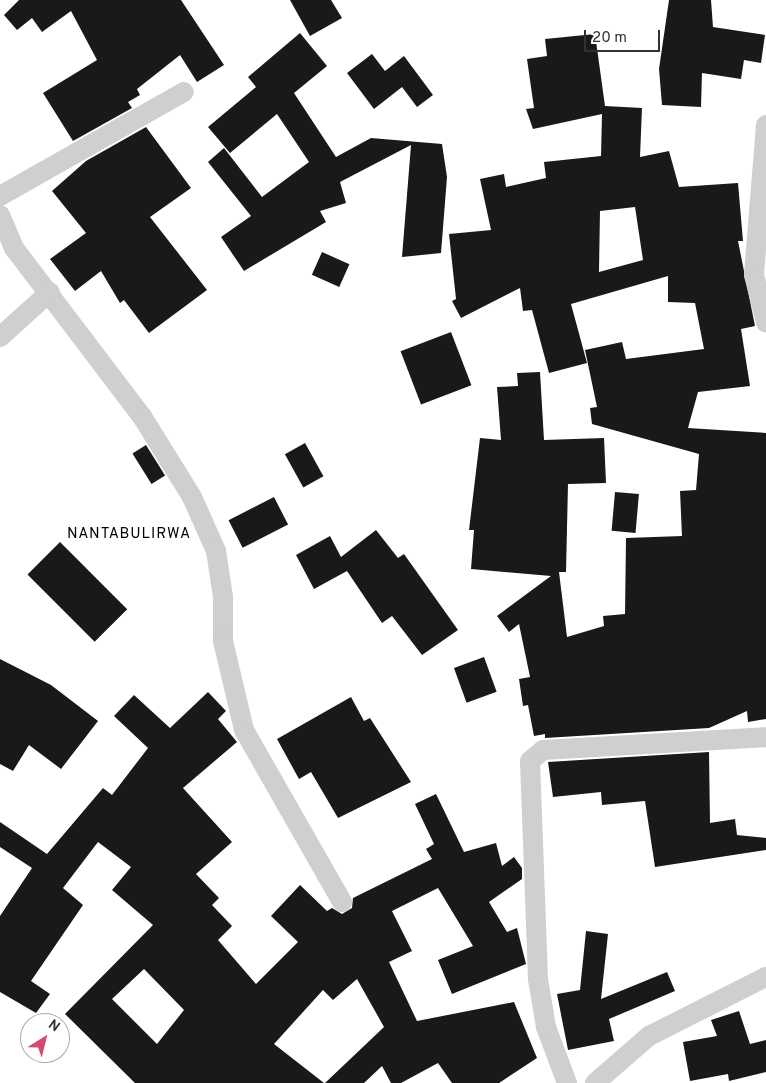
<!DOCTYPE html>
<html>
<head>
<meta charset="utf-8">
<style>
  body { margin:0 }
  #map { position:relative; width:766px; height:1083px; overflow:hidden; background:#fff; font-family:Overpass,sans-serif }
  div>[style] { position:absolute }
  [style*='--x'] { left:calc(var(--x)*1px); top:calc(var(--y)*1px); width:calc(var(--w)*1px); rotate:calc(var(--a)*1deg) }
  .building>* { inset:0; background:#191919; transform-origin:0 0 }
  .minor>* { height:20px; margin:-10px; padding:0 10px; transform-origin:10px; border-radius:10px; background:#cfcfcf }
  span { translate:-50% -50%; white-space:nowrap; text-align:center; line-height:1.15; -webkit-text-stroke:5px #fff; paint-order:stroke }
  .quarter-label { font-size:15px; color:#000; letter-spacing:1px }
  .north { position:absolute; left:20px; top:1013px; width:50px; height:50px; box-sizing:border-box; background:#fff; border:1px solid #adadad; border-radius:50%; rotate:36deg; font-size:14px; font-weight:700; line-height:20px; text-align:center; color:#323232 }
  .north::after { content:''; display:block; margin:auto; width:18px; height:22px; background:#d34a71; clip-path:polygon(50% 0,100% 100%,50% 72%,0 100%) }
  .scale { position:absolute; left:584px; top:30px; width:76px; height:22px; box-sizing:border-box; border:2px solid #323232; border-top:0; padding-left:6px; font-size:15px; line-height:18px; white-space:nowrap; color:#323232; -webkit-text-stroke:4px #fff; paint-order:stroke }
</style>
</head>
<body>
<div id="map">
  <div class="building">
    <i style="clip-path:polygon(19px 0,181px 0,224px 65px,197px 82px,180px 55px,137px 89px,140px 95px,128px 102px,132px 108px,73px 141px,43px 93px,97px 60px,71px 11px,42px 32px,32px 18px,17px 30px,4px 15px)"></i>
    <i style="clip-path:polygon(290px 0,331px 0,342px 18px,310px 36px)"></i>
    <i style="clip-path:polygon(669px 0,711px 0,713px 27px,765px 35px,761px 63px,744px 60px,741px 79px,702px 73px,701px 107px,662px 105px,659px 69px)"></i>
    <i style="clip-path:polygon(300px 33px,327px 66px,294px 93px,336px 157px,371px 138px,442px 144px,447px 177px,441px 253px,402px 257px,411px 145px,340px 182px,346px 203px,320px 211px,326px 222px,244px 271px,221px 237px,251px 216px,208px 162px,224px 148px,262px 197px,309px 162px,277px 114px,230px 153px,208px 127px,256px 87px,248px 77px)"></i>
    <i style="clip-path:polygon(evenodd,595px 34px,605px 106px,642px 108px,640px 157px,669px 151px,679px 187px,738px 183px,743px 241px,738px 241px,755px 326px,741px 329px,750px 386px,698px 392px,688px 428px,766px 433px,766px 719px,748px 722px,747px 711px,709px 728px,545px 738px,545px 734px,534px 736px,528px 705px,523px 706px,519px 679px,530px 677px,519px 624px,509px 632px,497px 616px,551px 576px,471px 569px,474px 530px,469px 530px,480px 438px,501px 440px,497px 387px,518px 386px,517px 373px,540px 372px,544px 440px,604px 438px,606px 483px,568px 484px,566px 572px,559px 572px,567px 637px,604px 626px,603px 616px,625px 614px,626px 538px,682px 536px,680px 491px,696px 490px,699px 454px,592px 424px,590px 408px,597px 407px,585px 350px,622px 342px,626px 359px,704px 349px,695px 303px,668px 302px,668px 276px,571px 304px,587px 363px,549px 373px,532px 310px,523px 311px,520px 288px,461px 318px,452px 301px,456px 299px,449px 234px,491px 230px,480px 179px,504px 174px,506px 187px,546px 178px,544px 162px,601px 156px,602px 114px,533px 129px,526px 109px,534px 108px,527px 59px,547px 56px,545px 39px,595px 34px,635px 207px,643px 260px,599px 272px,600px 211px,635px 207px)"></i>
    <i style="clip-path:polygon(372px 54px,385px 71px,404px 56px,433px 95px,417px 107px,402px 87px,374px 109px,347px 73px)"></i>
    <i style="clip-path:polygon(146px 127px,191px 188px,150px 217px,207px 290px,149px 333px,124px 300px,120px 303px,101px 271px,75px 291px,50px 259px,86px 233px,52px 191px,86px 161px)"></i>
    <i style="left:322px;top:252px;width:30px;height:25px;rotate:24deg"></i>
    <i style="left:451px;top:332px;width:57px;height:54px;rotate:69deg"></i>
    <i style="left:305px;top:443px;width:38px;height:23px;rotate:61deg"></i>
    <i style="left:146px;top:445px;width:36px;height:16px;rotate:58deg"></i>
    <i style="left:615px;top:492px;width:24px;height:39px;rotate:5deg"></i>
    <i style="left:274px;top:497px;width:31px;height:51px;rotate:63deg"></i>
    <i style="clip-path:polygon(376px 530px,398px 558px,404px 554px,458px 630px,422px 655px,392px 616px,382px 623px,347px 571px,314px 589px,296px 555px,330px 536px,341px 557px)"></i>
    <i style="left:60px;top:542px;width:95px;height:46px;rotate:45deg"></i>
    <i style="left:484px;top:657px;width:37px;height:32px;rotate:70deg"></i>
    <i style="clip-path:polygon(0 659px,51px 685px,98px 721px,61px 769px,29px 745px,13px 771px,0 764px)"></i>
    <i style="clip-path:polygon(evenodd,208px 692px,226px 711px,218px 719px,237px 742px,183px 788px,232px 842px,196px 874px,219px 898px,212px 905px,232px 926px,218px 940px,256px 984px,298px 942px,271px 916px,300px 885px,327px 911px,332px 908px,342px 914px,352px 908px,353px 898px,432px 859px,426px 849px,434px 844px,415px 804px,436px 794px,464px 852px,496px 843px,502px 866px,514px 857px,522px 868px,522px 879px,489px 902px,507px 932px,517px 928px,526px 964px,452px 994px,438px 960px,473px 946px,438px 888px,392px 911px,412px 951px,389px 962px,417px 1021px,514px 1002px,537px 1058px,499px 1083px,452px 1083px,438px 1063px,401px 1083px,391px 1083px,382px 1066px,364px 1083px,325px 1083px,384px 1027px,357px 979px,333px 1000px,323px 990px,274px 1044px,324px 1083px,135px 1083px,65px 1014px,153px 925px,112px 890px,131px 867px,98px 842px,63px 888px,83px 905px,31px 981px,50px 994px,36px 1013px,0 992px,0 916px,32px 868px,0 847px,0 822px,47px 854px,103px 788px,112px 795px,148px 748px,114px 716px,134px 695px,170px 728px,208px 692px,144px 969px,184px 1010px,157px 1044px,112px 999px,144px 969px)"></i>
    <i style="clip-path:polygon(351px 697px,364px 721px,370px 718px,411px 782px,338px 818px,311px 772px,299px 779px,277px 739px)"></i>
    <i style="clip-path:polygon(709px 752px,710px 823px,735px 819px,737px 835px,766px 838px,766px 850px,655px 867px,645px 801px,602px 805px,601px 792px,553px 797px,548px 762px)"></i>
    <i style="clip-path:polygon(586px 931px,608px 934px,601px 999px,667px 972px,675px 991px,609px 1019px,614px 1041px,568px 1050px,557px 994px,580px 990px)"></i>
    <i style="clip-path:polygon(739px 1011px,750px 1044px,766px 1040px,766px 1072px,729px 1081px,728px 1074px,690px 1081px,683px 1042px,717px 1036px,711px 1020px)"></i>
  </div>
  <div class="minor">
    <i style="--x:766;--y:125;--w:150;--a:94.6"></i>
    <i style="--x:754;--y:275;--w:49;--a:75.7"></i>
    <i style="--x:0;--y:196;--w:211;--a:-29.5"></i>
    <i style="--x:0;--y:215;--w:36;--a:67"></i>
    <i style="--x:14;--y:248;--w:213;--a:52.8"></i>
    <i style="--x:143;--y:418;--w:93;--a:58.2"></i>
    <i style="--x:192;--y:497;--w:59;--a:66"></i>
    <i style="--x:216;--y:551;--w:47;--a:81.3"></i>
    <i style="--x:223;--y:597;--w:44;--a:90"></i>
    <i style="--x:223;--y:641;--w:91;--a:76.7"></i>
    <i style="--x:244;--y:730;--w:198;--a:60.3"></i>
    <i style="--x:0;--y:337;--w:67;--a:-42"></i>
    <i style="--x:567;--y:1083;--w:60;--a:-110.6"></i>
    <i style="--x:546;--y:1027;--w:49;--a:-99.5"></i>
    <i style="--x:538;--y:979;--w:218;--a:-92.1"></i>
    <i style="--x:530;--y:761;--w:17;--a:-40"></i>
    <i style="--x:543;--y:750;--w:223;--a:-3.3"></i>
    <i style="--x:595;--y:1083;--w:72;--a:-41"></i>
    <i style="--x:649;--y:1036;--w:131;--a:-26.8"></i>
  </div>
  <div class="quarter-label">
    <span style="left:129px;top:535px">NANTABULIRWA</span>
  </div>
  <div class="north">N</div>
  <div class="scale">20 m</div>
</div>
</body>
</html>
